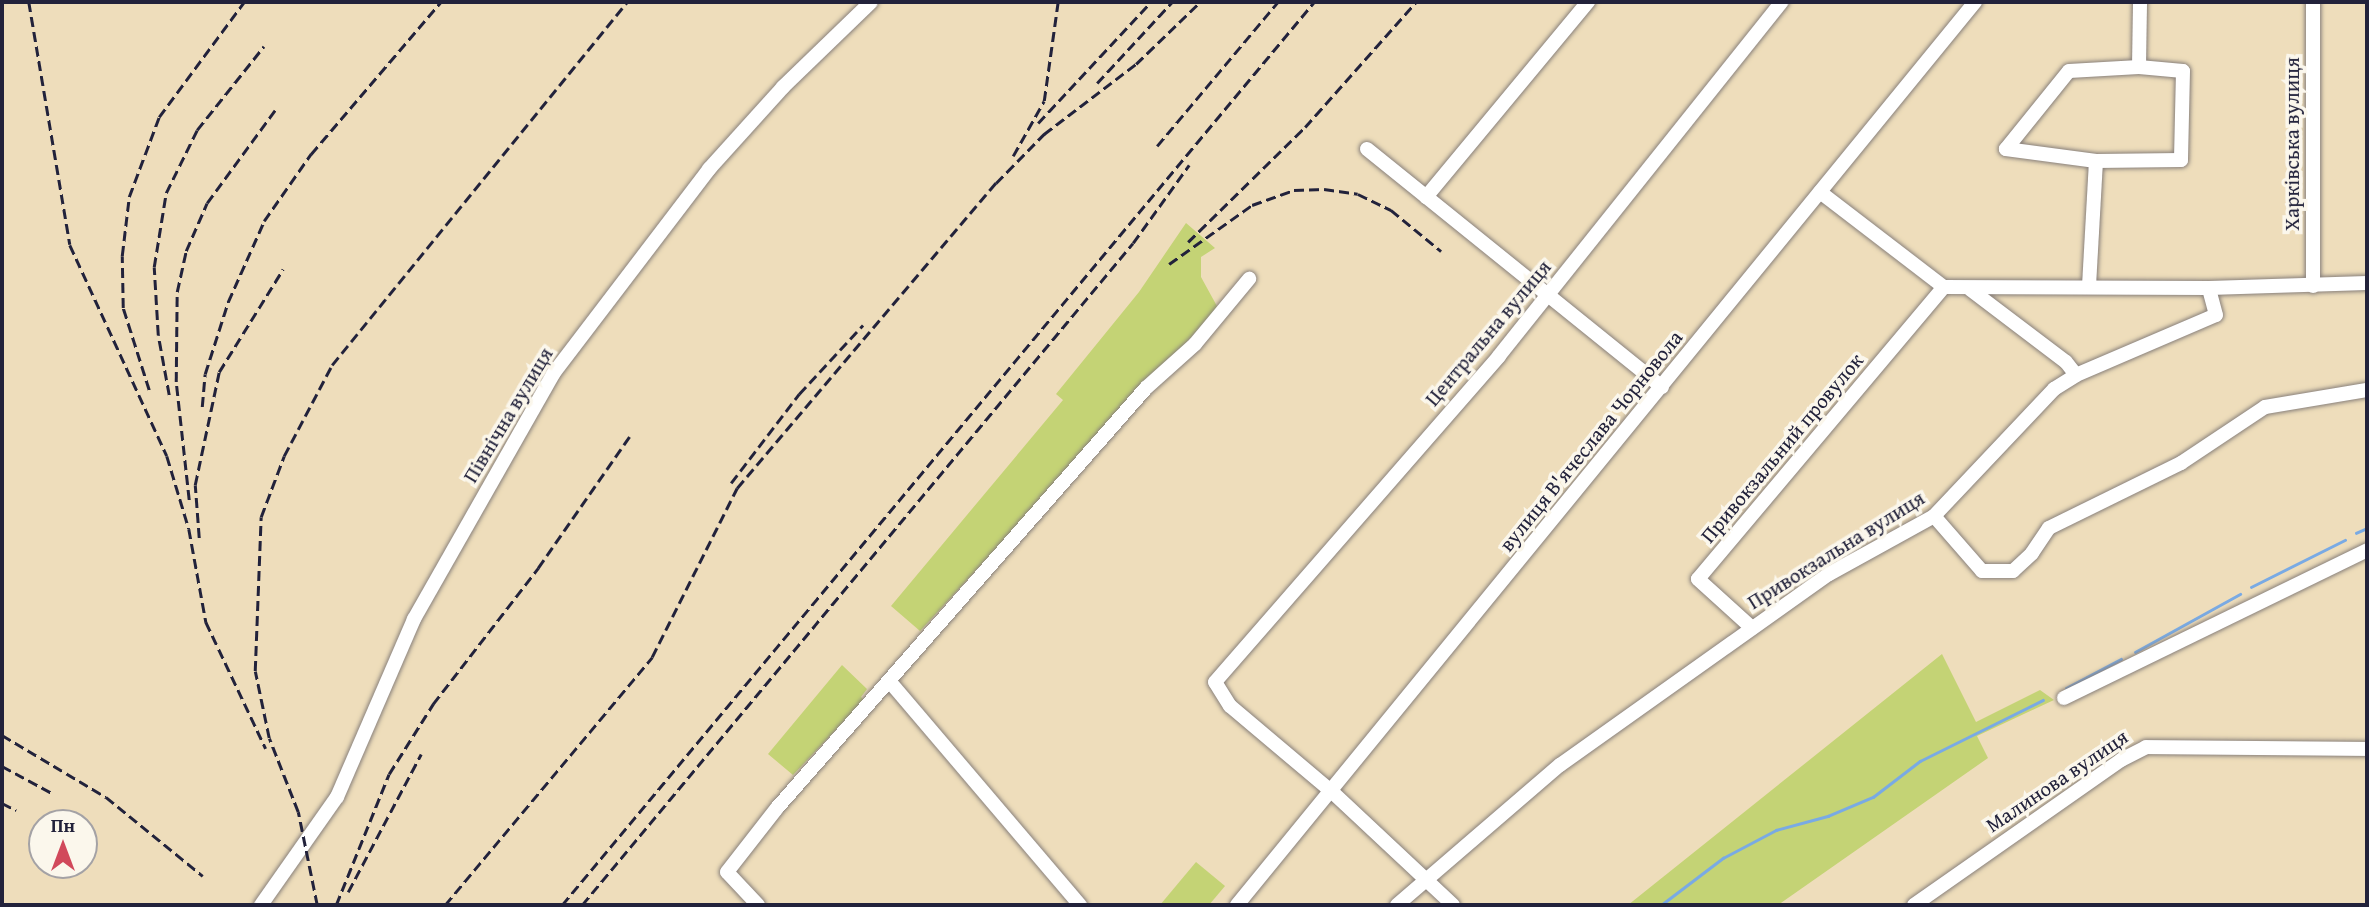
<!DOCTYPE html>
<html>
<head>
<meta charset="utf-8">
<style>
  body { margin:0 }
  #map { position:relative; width:2369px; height:907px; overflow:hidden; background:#edb; font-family:"Gentium Book Plus",serif }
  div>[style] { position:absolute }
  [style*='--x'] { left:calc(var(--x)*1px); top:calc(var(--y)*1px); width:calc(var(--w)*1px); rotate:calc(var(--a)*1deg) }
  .green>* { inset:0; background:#c4d375 }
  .stream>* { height:2.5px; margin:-1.25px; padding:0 1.25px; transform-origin:1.25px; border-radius:1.25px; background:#79aae4 }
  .roads { filter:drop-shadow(0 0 2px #88807b) drop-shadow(0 0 2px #88807b) }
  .minor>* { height:14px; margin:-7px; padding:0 7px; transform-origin:7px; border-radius:7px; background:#fff }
  .rail>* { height:2.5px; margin-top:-1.25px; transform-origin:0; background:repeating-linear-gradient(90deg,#22223b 0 10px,transparent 0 15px) }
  span { translate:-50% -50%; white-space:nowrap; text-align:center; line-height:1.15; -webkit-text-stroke:7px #fbf7ec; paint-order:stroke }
  .street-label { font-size:21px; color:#22223b }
  .frame { position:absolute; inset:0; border:4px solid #22223b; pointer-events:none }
  .north { position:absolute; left:28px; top:809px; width:70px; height:70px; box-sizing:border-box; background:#fbf7ec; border:2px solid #a4a2a5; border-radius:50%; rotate:0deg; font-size:19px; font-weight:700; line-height:28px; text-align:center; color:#22223b }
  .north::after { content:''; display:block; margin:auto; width:24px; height:32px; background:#d1495b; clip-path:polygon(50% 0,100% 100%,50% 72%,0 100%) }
</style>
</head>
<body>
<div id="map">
  <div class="green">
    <i style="clip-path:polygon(1186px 223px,1215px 248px,1201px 257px,1201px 277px,1218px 308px,920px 631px,891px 606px,1063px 400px,1056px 394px,1139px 292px)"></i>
    <i style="clip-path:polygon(1942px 654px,1976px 722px,2040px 690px,2054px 700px,1977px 736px,1988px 758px,1778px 905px,1628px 905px)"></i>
    <i style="clip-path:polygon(842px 665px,867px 689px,861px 697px,864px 700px,793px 775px,768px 754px)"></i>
    <i style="clip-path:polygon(1196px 862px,1225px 886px,1209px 905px,1160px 905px)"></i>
  </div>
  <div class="stream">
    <i style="--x:2356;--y:533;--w:12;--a:-24"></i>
    <i style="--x:2251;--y:587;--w:105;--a:-26.6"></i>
    <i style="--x:2135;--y:652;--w:120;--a:-28.9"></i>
    <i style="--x:2066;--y:688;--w:62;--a:-27.8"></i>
    <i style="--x:1661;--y:905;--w:78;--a:-37.2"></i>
    <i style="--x:1723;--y:858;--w:60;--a:-27.8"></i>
    <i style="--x:1776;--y:830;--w:54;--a:-15.1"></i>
    <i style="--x:1828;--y:816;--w:49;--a:-22.9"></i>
    <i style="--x:1873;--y:797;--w:59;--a:-37.5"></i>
    <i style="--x:1920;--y:761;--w:137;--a:-26.4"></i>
  </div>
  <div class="roads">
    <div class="minor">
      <i style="--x:2139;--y:67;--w:44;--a:5.2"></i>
      <i style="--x:2183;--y:71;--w:89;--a:91.3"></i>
      <i style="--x:2181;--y:160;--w:85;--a:179.3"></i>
      <i style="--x:2096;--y:161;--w:91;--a:-172.4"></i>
      <i style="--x:2006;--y:149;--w:100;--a:-51.1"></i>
      <i style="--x:2069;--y:71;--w:70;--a:-3.3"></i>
      <i style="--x:2139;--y:67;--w:65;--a:-89.1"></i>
      <i style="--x:1367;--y:149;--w:379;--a:38.9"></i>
      <i style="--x:1820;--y:192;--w:156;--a:37.5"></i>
      <i style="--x:1944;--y:287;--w:265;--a:0.2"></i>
      <i style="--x:2209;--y:288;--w:158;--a:-1.8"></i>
      <i style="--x:1426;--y:197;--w:254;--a:-50.3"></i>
      <i style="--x:2089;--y:286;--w:125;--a:-86.8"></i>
      <i style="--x:2313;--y:286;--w:284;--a:-90"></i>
      <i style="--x:1971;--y:290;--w:119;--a:37.2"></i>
      <i style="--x:2066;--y:362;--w:16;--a:52"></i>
      <i style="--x:1934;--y:516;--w:73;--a:48.9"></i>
      <i style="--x:1982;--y:571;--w:31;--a:0"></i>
      <i style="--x:2013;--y:571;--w:26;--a:-43"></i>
      <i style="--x:2032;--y:553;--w:30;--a:-56"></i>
      <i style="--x:2049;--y:528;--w:147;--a:-26.2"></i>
      <i style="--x:2181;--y:463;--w:101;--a:-33.7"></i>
      <i style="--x:2265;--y:407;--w:103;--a:-9.5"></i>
      <i style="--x:1752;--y:628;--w:73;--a:-137.8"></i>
      <i style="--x:1698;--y:579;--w:382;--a:-49.9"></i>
      <i style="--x:891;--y:683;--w:292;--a:49.6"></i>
      <i style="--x:2064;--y:698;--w:337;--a:-26"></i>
      <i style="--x:261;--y:905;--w:132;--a:-54.9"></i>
      <i style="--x:337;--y:797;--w:194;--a:-66.6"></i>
      <i style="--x:414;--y:619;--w:282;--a:-60.4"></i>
      <i style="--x:553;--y:374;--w:258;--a:-52.7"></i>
      <i style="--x:709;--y:169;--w:110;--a:-47.9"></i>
      <i style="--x:783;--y:87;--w:122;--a:-44"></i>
      <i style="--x:758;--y:905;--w:45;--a:-133.2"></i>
      <i style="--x:727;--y:872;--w:81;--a:-52"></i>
      <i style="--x:777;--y:808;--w:559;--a:-48.7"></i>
      <i style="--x:1146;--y:388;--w:66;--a:-41.9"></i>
      <i style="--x:1195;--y:344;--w:85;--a:-50.3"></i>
      <i style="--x:1237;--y:905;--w:1166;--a:-50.74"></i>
      <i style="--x:1397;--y:905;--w:215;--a:-40.7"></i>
      <i style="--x:1560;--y:765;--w:330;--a:-35.4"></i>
      <i style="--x:1829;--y:574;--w:120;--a:-28.9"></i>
      <i style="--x:1934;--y:516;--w:175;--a:-46.6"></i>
      <i style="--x:2054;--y:389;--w:26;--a:-32"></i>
      <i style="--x:2076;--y:375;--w:152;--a:-23.2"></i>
      <i style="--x:2216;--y:315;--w:28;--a:-105"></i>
      <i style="--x:1453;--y:905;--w:167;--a:-136.9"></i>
      <i style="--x:1331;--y:791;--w:132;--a:-139.9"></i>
      <i style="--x:1230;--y:706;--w:28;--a:-122"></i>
      <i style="--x:1215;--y:682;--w:432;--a:-48.9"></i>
      <i style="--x:1499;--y:356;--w:453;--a:-51.4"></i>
      <i style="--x:1914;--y:905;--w:253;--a:-35"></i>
      <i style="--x:2121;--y:760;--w:28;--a:-27"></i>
      <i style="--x:2146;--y:747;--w:221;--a:0.5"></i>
    </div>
  </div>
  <div class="rail">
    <i style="--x:29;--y:2;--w:246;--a:80.4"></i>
    <i style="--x:70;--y:245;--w:232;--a:65.3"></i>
    <i style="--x:167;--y:456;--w:76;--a:73.2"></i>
    <i style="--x:189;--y:529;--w:95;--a:79.6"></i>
    <i style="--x:206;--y:622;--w:140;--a:64.7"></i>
    <i style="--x:1097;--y:83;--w:110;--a:-47.2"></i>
    <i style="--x:1038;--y:123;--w:166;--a:-47"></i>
    <i style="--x:1157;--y:146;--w:188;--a:-50"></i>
    <i style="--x:1013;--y:156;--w:63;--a:-60.6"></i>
    <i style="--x:1044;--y:101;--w:100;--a:-82"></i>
    <i style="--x:1188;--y:242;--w:164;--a:-44.5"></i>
    <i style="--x:1305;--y:127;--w:167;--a:-48.4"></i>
    <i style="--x:1169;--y:264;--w:102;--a:-35.4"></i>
    <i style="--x:1252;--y:205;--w:45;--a:-19.7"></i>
    <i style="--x:1294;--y:190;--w:30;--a:-2"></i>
    <i style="--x:1324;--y:189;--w:34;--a:8"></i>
    <i style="--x:1358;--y:194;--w:37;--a:26"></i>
    <i style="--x:1391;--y:210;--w:65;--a:39.4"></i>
    <i style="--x:149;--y:390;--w:86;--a:-107.6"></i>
    <i style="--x:123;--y:308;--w:52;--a:-91.1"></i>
    <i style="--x:122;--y:256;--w:59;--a:-83.2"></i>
    <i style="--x:129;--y:197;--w:85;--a:-69.4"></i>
    <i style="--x:159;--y:117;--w:143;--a:-53.5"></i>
    <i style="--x:169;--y:395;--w:61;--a:-100.4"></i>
    <i style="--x:158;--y:335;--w:68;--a:-93.4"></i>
    <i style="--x:154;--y:267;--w:75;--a:-80.8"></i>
    <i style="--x:166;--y:193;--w:70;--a:-63.8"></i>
    <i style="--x:197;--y:130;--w:107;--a:-51.4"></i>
    <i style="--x:202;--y:407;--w:33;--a:-85"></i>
    <i style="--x:205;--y:374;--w:76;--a:-72.3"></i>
    <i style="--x:228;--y:302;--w:89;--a:-66"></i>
    <i style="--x:264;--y:221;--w:82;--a:-55"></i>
    <i style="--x:311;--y:154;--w:200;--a:-49.5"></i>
    <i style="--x:731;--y:483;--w:112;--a:-52.6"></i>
    <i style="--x:799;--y:394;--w:94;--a:-47.2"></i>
    <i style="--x:189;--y:500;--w:119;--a:-96.3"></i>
    <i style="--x:176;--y:382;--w:90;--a:-89.4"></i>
    <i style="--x:177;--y:292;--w:42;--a:-77.6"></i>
    <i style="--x:186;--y:251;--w:52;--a:-66.4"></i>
    <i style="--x:207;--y:203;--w:115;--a:-53.8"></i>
    <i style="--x:199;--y:538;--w:53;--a:-94.3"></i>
    <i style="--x:195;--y:485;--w:116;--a:-78"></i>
    <i style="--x:219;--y:372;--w:121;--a:-58.1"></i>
    <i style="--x:2;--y:735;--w:121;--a:30.8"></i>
    <i style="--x:106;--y:797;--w:125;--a:39.2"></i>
    <i style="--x:2;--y:766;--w:57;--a:28.4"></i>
    <i style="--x:2;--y:803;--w:16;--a:27"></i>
    <i style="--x:348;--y:892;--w:156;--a:-62.1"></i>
    <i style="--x:317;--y:905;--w:95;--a:-101.5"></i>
    <i style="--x:298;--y:812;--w:79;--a:-111.4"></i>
    <i style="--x:269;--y:738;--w:68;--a:-101.8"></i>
    <i style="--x:255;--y:671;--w:154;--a:-87.8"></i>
    <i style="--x:261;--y:517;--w:65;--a:-69.3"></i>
    <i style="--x:284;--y:456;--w:103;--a:-62.2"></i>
    <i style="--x:332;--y:365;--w:468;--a:-50.9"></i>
    <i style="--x:336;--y:905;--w:141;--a:-68"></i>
    <i style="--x:389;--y:774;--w:83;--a:-57.8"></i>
    <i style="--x:433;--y:704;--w:172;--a:-52.3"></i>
    <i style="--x:538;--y:568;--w:163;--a:-55.2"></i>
    <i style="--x:445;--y:905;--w:323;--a:-50.1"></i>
    <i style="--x:652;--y:657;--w:189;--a:-63.3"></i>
    <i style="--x:737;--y:488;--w:400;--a:-49.7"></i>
    <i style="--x:996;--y:183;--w:69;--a:-45.6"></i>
    <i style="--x:1044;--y:134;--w:116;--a:-37.3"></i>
    <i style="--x:1136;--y:64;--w:89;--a:-44.1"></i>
    <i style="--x:562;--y:905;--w:1175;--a:-50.21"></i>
    <i style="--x:582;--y:905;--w:861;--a:-50.23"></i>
    <i style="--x:1133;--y:243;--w:96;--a:-54.3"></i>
  </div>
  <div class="street-label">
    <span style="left:2292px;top:144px;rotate:-90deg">Харківська вулиця</span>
    <span style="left:1488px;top:333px;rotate:-50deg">Центральна вулиця</span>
    <span style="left:508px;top:415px;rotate:-59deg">Північна вулиця</span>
    <span style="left:1591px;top:441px;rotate:-51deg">вулиця В'ячеслава Чорновола</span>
    <span style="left:1782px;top:448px;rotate:-50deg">Привокзальний провулок</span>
    <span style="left:1836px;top:550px;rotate:-32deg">Привокзальна вулиця</span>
    <span style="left:2057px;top:781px;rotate:-34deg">Малинова вулиця</span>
  </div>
  <div class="frame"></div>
  <div class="north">Пн</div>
</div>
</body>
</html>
